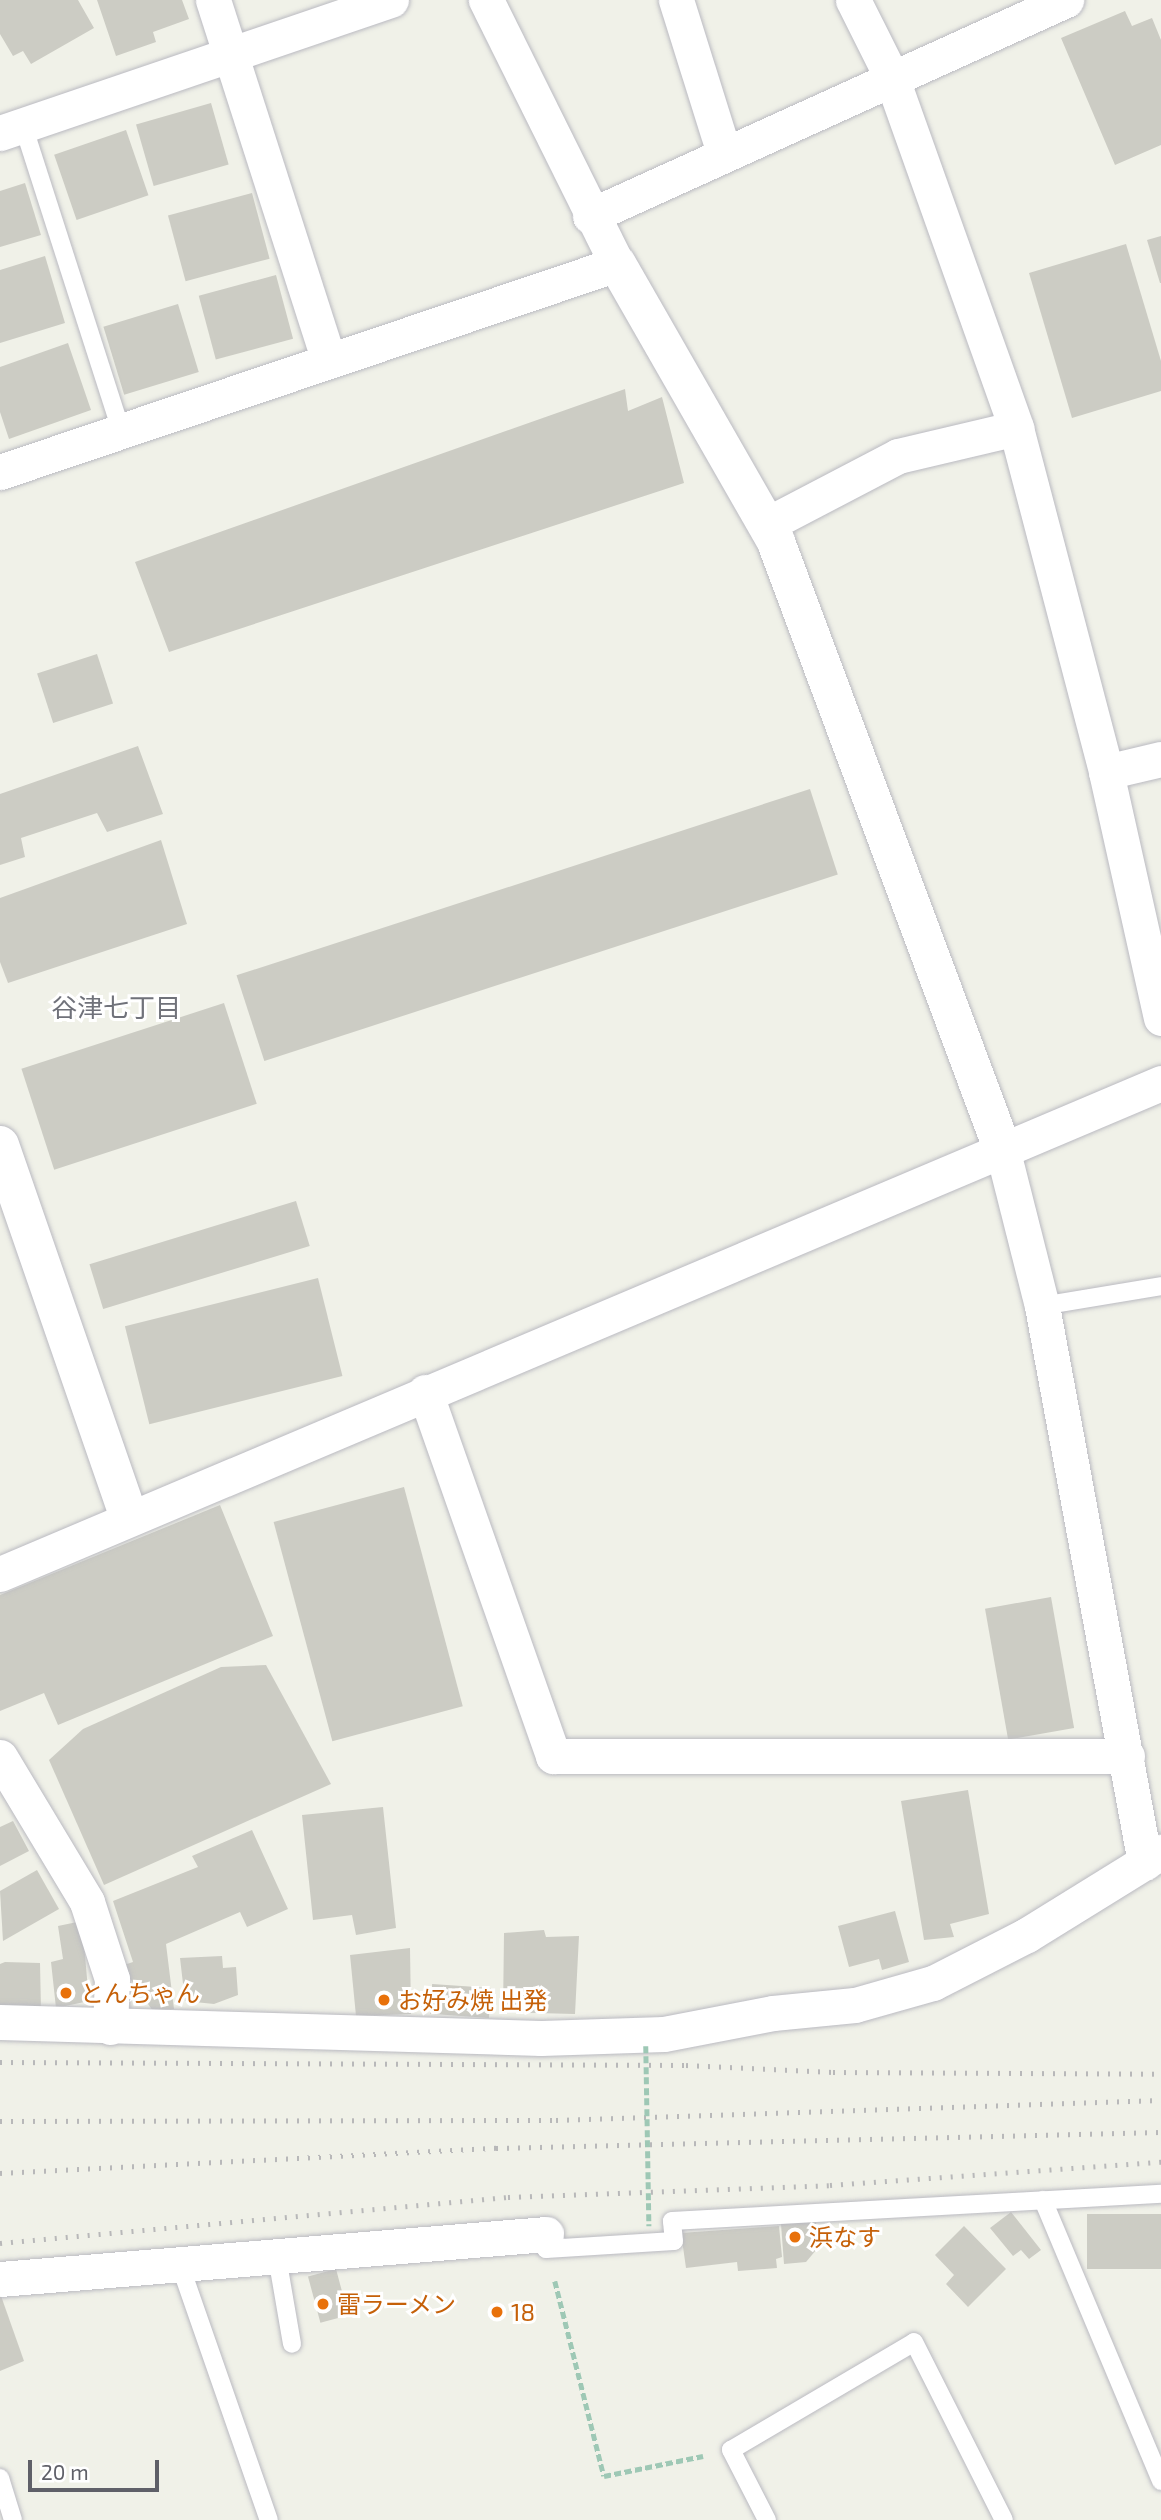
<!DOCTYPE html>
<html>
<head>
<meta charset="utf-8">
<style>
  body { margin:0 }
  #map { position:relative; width:1161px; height:2520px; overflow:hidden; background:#f0f1e8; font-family:"Exo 2","Noto Sans JP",sans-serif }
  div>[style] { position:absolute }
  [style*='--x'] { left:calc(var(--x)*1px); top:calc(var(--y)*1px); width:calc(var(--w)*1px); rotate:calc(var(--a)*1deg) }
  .building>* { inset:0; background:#ccccc4; transform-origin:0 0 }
  .path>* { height:4.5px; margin-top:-2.25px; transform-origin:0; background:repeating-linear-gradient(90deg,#9ec8b5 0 7px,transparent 0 10.5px) }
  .roads { filter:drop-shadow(0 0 2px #babac1) drop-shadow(0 0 2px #babac1) }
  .service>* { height:18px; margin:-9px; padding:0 9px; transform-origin:9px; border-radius:9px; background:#fff }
  .minor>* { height:35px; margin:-17.5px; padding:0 17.5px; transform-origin:17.5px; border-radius:17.5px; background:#fff }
  .tertiary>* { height:38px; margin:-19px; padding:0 19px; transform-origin:19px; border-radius:19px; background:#fff }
  .rail>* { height:5px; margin-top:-2.5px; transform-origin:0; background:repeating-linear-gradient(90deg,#b8b8b9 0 2px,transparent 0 11px) }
  .path-bridge>* { height:4.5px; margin-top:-2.25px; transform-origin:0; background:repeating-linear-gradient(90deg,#9ec8b5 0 7px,transparent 0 10.5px) }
  .dots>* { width:19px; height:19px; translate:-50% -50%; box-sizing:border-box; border:4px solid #fff; border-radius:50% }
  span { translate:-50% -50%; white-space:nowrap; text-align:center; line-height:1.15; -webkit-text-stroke:6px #fff; paint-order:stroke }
  .food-label { font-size:24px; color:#c56008 }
  .left { translate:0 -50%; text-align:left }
  .neighbourhood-label { font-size:26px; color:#70727a }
  .scale { position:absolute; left:28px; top:2460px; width:131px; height:32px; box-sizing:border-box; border:4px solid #5f6068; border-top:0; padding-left:9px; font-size:21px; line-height:24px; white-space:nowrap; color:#5f6068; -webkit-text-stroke:5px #fff; paint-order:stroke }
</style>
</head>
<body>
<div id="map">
  <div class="building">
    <i style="clip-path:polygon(0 0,78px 0,94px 28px,31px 64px,23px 51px,13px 56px,0 34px)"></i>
    <i style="clip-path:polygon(97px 0,182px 0,189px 19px,153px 32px,156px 42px,116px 56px)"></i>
    <i style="clip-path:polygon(1125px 11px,1132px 26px,1152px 18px,1161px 40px,1161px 145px,1115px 165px,1061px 38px)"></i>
    <i style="left:211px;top:103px;width:64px;height:78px;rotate:74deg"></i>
    <i style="left:126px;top:130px;width:69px;height:76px;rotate:71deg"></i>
    <i style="clip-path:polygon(25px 183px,41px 235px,0 247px,0 191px)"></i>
    <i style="left:252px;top:193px;width:68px;height:87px;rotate:75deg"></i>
    <i style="clip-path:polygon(1161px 236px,1161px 283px,1160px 283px,1147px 240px)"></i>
    <i style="clip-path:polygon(1126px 244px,1161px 361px,1161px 391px,1072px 418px,1029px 273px)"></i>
    <i style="clip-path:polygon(45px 256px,65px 323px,0 343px,0 270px)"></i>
    <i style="left:276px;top:275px;width:66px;height:80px;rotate:75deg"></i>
    <i style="left:178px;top:304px;width:71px;height:78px;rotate:73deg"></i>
    <i style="clip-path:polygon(68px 343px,91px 410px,9px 439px,0 412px,0 367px)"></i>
    <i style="clip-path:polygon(625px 389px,628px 411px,662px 397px,684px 483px,169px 652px,135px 562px)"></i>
    <i style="left:97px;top:654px;width:52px;height:63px;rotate:72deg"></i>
    <i style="clip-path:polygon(138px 746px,163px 814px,107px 832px,97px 813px,21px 838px,25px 857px,0 865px,0 794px)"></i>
    <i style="left:810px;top:789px;width:90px;height:603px;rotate:72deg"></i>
    <i style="clip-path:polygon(161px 840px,187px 924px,8px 983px,0 962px,0 898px)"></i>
    <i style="left:224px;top:1003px;width:106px;height:213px;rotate:72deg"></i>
    <i style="left:296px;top:1201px;width:47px;height:216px;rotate:73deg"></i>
    <i style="left:318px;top:1278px;width:101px;height:199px;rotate:76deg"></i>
    <i style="left:404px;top:1487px;width:227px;height:135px;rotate:75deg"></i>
    <i style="clip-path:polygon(220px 1505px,273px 1636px,58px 1725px,44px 1693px,0 1711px,0 1595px)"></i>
    <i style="left:1051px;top:1597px;width:133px;height:67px;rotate:80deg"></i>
    <i style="clip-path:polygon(266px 1665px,331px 1784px,104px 1885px,49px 1760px,83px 1729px,221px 1667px)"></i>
    <i style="clip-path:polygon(968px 1790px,989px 1914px,950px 1924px,954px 1937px,924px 1940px,901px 1801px)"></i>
    <i style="clip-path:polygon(383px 1807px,396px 1928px,356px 1935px,352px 1915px,313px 1920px,302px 1815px)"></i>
    <i style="clip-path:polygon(13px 1821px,29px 1851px,0 1866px,0 1827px)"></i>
    <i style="clip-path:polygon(252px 1830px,288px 1909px,247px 1927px,240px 1912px,166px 1944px,174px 2009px,153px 2011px,121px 1966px,133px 1962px,113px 1901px,198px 1867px,192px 1856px)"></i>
    <i style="clip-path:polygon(37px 1870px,59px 1909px,3px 1941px,0 1891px)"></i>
    <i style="clip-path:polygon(895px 1911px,909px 1962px,882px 1970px,879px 1959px,849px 1967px,838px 1926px)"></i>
    <i style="clip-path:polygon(82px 1921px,89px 2001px,56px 2008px,51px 1962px,63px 1959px,58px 1926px)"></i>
    <i style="clip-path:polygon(544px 1930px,546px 1937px,579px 1936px,575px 2014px,503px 2012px,504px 1933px)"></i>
    <i style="clip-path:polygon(410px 1948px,411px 2014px,356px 2016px,350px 1955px)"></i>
    <i style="clip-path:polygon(222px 1956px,223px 1968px,236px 1967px,238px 1995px,214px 2004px,185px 2001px,180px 1958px)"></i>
    <i style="clip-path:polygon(5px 1962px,40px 1963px,41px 2011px,0 2009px,0 1964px)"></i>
    <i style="left:491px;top:1988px;width:30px;height:59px;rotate:94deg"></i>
    <i style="clip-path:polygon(1011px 2212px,1041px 2250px,1029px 2259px,1021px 2250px,1013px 2256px,990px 2228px)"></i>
    <i style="left:1161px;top:2214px;width:55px;height:74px;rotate:90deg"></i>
    <i style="clip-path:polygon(816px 2220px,817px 2249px,806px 2262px,784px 2264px,781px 2224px)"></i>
    <i style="clip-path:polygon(779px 2226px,782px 2257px,776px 2259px,777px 2268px,738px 2271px,737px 2262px,686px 2268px,681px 2233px)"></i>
    <i style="clip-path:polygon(964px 2226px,1006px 2269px,968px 2307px,946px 2284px,954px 2275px,935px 2255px)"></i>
    <i style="left:336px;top:2269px;width:48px;height:29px;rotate:75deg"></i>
    <i style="clip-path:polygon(0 2293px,24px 2361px,0 2371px)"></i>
  </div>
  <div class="path">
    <i style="--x:555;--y:2281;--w:201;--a:75.9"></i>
    <i style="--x:604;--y:2476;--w:101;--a:-11.4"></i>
  </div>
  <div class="roads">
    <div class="service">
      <i style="--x:23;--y:125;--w:321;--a:72.2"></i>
      <i style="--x:1042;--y:1306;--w:121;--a:-9.5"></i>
      <i style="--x:1043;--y:2200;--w:305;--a:67.2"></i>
      <i style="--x:546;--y:2237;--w:12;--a:90"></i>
      <i style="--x:546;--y:2249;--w:128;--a:-3.6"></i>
      <i style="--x:674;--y:2241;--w:20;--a:-96"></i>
      <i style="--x:672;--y:2221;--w:490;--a:-3.2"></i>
      <i style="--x:277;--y:2257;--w:88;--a:80.2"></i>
      <i style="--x:180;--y:2265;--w:270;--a:70.8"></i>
      <i style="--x:0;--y:2478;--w:44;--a:72.8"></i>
      <i style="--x:767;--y:2520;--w:79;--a:-117.2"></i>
      <i style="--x:731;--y:2450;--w:212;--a:-30.5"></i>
      <i style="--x:914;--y:2342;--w:199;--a:63.2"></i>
    </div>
    <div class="minor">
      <i style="--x:213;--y:0;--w:379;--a:72.2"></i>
      <i style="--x:676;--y:0;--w:160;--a:72.6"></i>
      <i style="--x:853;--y:0;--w:85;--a:63.4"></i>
      <i style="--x:891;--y:76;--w:374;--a:70.4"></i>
      <i style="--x:1016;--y:428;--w:356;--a:75.3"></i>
      <i style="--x:1106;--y:772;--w:252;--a:77.4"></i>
      <i style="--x:0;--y:133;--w:413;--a:-18.8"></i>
      <i style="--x:590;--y:216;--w:523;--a:-24.41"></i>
      <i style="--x:0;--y:472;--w:651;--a:-18.63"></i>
      <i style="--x:617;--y:264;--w:295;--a:-116.4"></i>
      <i style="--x:766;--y:525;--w:149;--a:-27.6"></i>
      <i style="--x:898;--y:456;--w:121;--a:-13.3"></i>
      <i style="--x:1106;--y:772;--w:57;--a:-13.3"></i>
      <i style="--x:1002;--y:1148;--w:163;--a:75.8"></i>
      <i style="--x:1042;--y:1306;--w:566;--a:79.52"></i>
      <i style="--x:425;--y:1392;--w:386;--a:70.6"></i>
      <i style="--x:553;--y:1756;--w:574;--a:0"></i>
      <i style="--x:0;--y:1574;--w:1261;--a:-22.92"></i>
      <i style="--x:0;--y:1757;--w:169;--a:59"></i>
      <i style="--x:87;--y:1902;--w:81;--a:72"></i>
      <i style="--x:112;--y:1979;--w:48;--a:92.4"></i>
      <i style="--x:0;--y:2022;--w:541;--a:1.69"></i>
      <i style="--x:541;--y:2038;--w:123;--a:-1.9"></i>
      <i style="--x:664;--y:2034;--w:111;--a:-10.9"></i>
      <i style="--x:773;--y:2013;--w:82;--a:-5.6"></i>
      <i style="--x:855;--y:2005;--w:81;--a:-15.8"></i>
      <i style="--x:933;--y:1983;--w:106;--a:-27.1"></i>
      <i style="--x:1027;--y:1935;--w:158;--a:-31.8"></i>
      <i style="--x:0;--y:2279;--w:548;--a:-4.71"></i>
    </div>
    <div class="tertiary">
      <i style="--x:617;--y:264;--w:320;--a:60.2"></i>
      <i style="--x:776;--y:542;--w:647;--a:69.55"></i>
      <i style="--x:0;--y:1145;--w:394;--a:70.9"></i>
    </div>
  </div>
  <div class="rail">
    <i style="--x:0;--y:2062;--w:686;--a:0.25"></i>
    <i style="--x:686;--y:2065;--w:147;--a:2.7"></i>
    <i style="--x:833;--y:2072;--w:328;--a:0.3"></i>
    <i style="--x:0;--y:2121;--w:556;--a:-0.1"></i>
    <i style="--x:556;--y:2120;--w:605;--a:-1.89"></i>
    <i style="--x:0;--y:2173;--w:497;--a:-2.9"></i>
    <i style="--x:496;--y:2148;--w:665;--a:-1.38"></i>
    <i style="--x:0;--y:2243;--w:510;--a:-5.17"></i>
    <i style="--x:508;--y:2197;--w:322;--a:-2.1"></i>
    <i style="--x:830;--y:2185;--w:332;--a:-4"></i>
  </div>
  <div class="path-bridge">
    <i style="--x:646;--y:2046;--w:180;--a:89"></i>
  </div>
  <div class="dots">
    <i style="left:66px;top:1993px;background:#e8710a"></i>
    <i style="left:384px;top:2000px;background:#e8710a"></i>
    <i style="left:795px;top:2237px;background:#e8710a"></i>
    <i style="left:323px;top:2304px;background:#e8710a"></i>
    <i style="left:497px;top:2312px;background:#e8710a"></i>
  </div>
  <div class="food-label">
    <span class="left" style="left:80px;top:1993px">とんちゃん</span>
    <span class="left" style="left:398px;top:2000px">お好み焼 出発</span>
    <span class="left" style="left:809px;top:2237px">浜なす</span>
    <span class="left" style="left:337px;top:2304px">雷ラーメン</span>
    <span class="left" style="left:511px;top:2312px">18</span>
  </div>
  <div class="neighbourhood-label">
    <span style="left:116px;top:1007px">谷津七丁目</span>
  </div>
  <div class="scale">20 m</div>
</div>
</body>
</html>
